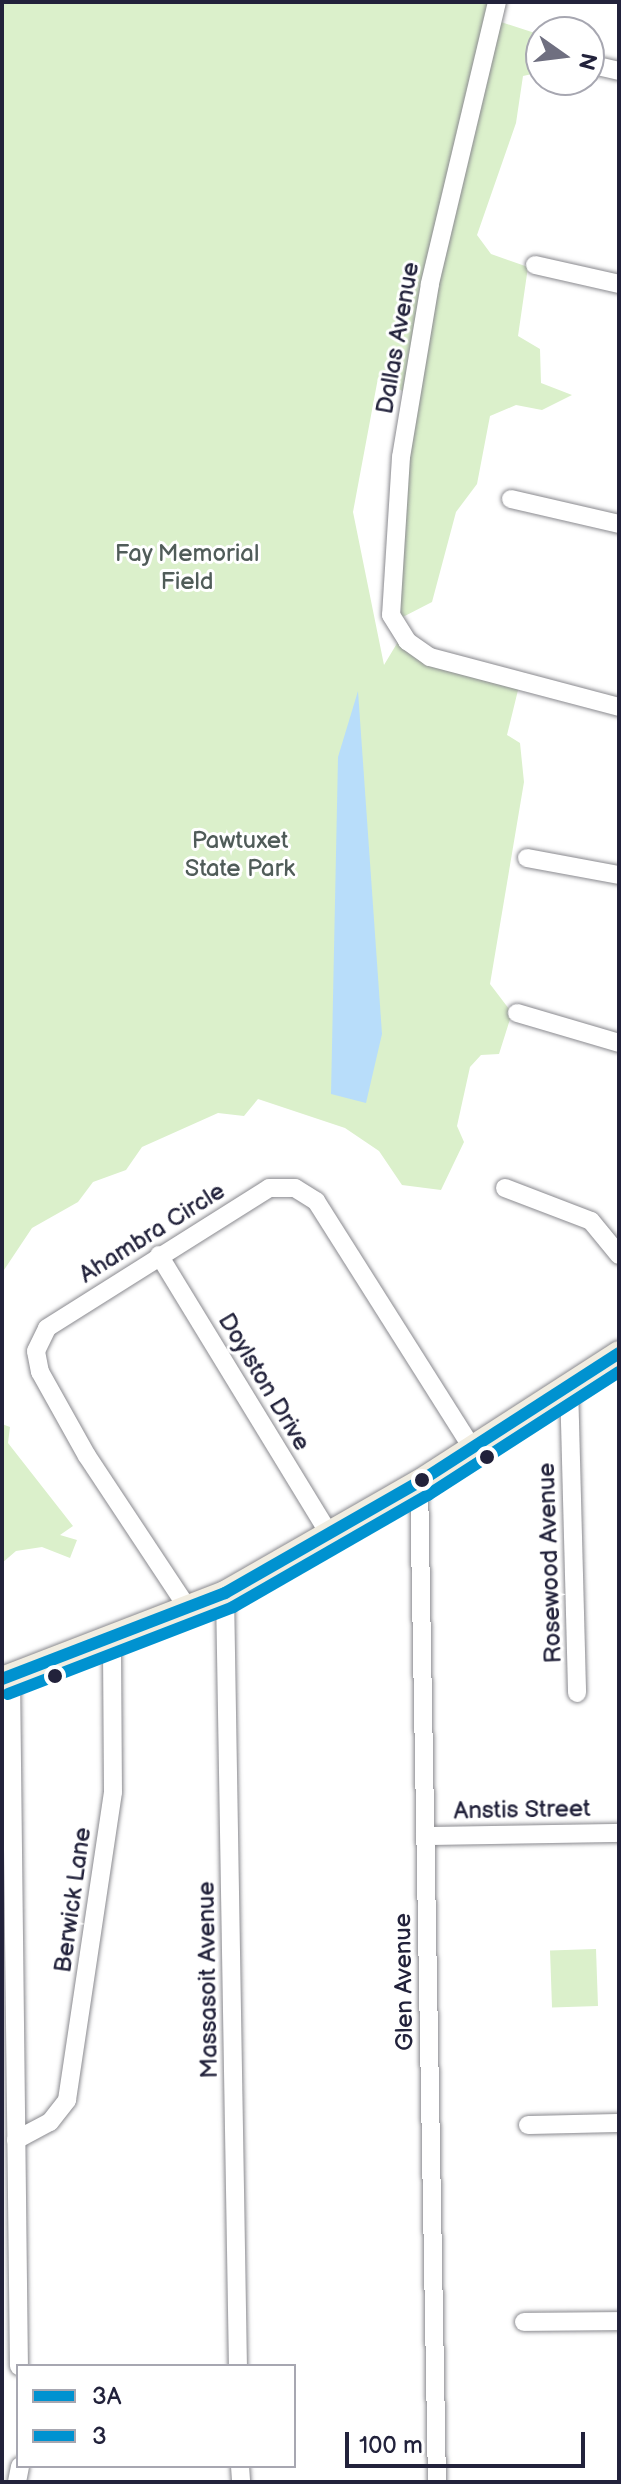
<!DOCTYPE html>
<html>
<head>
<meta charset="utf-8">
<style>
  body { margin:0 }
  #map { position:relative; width:621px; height:2484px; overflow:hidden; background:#fff; font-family:"Balsamiq Sans",sans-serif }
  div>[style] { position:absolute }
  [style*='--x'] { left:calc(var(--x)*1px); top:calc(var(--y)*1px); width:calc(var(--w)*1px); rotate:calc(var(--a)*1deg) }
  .green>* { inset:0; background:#dbf0cb; transform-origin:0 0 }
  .water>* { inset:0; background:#b8ddfa }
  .roads { filter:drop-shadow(0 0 2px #8a8a8f) drop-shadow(0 0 2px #8a8a8f) }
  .minor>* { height:18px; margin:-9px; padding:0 9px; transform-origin:9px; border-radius:9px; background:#fff }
  .major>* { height:24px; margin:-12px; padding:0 12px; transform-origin:12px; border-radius:12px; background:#f1ede1 }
  .bus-1>* { height:12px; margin:-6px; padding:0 6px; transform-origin:6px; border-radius:6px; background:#0092d0 }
  .bus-2>* { height:12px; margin:-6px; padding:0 6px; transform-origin:6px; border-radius:6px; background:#0092d0 }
  .dots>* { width:22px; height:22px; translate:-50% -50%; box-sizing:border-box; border:4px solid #fff; border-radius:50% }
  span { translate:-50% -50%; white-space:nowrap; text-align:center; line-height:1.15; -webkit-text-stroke:6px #fff; paint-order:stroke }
  .street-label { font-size:24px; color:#22223b }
  .park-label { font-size:24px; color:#505c59 }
  .frame { position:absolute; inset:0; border:4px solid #22223b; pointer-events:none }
  .legend { position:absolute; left:16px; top:2364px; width:280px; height:104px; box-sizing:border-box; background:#fff; border:2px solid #a7a7b1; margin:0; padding:10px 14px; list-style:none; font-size:24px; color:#22223b }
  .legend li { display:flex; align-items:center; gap:16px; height:40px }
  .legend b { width:40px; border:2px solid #a7a7b1 }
  .north { position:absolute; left:525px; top:16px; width:80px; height:80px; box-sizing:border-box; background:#fff; border:2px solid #a7a7b1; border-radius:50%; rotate:104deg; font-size:22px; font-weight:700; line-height:32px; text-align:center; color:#22223b }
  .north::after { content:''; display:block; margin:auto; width:28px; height:36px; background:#6f6f80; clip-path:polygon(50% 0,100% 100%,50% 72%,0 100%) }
  .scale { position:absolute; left:345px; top:2432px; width:240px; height:36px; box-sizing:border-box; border:4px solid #22223b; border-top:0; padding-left:10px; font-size:24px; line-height:28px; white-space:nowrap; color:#22223b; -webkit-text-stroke:6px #fff; paint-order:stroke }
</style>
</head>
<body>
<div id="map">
  <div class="green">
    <i style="clip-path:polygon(2px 2px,499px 2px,498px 21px,541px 35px,541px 72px,523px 76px,516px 123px,477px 235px,491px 254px,528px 267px,518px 336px,540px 349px,541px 383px,572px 395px,542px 410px,516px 405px,490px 416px,477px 484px,456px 512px,432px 602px,397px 620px,414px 397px,378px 378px,353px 512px,384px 665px,402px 635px,412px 645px,519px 686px,507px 735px,520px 743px,524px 782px,490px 984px,512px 1013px,499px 1054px,481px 1055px,470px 1067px,457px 1126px,464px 1142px,441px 1190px,402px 1185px,379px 1151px,345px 1128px,258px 1099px,244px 1116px,218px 1113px,142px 1147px,126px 1170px,93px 1182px,78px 1202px,32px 1228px,2px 1273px)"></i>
    <i style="clip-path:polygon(2px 1424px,10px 1427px,8px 1443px,73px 1526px,60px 1535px,77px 1540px,70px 1558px,42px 1547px,16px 1551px,2px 1563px)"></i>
    <i style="left:596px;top:1949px;width:57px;height:46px;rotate:88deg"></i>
  </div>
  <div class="water">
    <i style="clip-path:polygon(358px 691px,382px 1034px,366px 1103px,331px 1094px,338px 757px)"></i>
  </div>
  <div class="roads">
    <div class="minor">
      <i style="--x:497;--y:2;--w:290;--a:103.4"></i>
      <i style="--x:430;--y:284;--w:175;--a:99.5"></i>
      <i style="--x:401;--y:457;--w:158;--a:93.6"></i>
      <i style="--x:391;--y:615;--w:31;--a:58"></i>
      <i style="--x:407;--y:641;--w:28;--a:35"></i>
      <i style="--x:430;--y:657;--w:196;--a:14.8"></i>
      <i style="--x:589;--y:64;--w:31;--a:13"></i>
      <i style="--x:535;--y:265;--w:86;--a:12.7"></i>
      <i style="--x:511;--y:499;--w:111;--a:13"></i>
      <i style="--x:527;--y:858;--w:94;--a:10.5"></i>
      <i style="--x:517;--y:1013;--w:106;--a:16.4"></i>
      <i style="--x:505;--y:1188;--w:92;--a:21"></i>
      <i style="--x:591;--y:1221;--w:44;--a:50.5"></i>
      <i style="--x:159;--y:1255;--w:327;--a:58.6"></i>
      <i style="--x:569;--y:1384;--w:309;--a:88.5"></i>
      <i style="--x:419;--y:1482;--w:1000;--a:88.97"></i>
      <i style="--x:225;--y:1593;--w:773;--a:89.04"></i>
      <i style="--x:187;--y:1607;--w:181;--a:-123.5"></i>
      <i style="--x:87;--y:1456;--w:96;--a:-119.2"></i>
      <i style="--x:40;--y:1372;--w:21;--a:-101"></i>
      <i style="--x:36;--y:1351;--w:25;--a:-64"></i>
      <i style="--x:47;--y:1328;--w:262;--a:-32.2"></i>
      <i style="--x:269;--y:1188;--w:26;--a:0"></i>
      <i style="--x:295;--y:1188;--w:25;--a:32"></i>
      <i style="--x:316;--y:1201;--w:290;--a:57.7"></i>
      <i style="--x:11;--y:1676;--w:690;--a:89.34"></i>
      <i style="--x:425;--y:1836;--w:194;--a:-0.9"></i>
      <i style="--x:528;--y:2125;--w:91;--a:-1.3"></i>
      <i style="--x:16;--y:2140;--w:38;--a:-28"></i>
      <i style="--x:50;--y:2122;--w:28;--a:-52"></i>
      <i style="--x:67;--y:2100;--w:311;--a:-81.5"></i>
      <i style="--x:113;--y:1792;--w:154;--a:-90.4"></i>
      <i style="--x:524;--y:2322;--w:95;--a:-0.6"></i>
      <i style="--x:240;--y:2466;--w:16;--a:86"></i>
      <i style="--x:17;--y:2482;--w:16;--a:-79"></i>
    </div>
    <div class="major">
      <i style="--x:2;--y:1679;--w:239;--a:-21.1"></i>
      <i style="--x:225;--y:1593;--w:224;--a:-29.8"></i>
      <i style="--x:419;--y:1482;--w:238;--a:-32.8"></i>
    </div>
  </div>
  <div class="bus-1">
    <i style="--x:2;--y:1679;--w:239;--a:-21.1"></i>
    <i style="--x:225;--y:1593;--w:224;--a:-29.8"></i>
    <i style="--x:419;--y:1482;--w:238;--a:-32.8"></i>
  </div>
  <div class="bus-2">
    <i style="--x:8;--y:1694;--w:241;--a:-21.1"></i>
    <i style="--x:233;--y:1607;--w:225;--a:-29.9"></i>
    <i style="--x:428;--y:1495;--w:227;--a:-32.8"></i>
  </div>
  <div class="dots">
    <i style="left:487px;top:1457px;background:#22223b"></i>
    <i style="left:422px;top:1480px;background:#22223b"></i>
    <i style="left:55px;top:1676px;background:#22223b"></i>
  </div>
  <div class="street-label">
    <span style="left:398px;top:338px;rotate:-80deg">Dallas Avenue</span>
    <span style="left:152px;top:1233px;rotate:-32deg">Ahambra Circle</span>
    <span style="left:264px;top:1382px;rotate:59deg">Doylston Drive</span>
    <span style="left:550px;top:1563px;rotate:-92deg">Rosewood Avenue</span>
    <span style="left:522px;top:1810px;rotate:-1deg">Anstis Street</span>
    <span style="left:73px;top:1900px;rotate:-82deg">Berwick Lane</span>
    <span style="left:208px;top:1980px;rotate:-91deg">Massasoit Avenue</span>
    <span style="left:404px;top:1982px;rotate:-91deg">Glen Avenue</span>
  </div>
  <div class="park-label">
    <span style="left:187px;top:568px">Fay Memorial<br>Field</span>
    <span style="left:240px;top:855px">Pawtuxet<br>State Park</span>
  </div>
  <div class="frame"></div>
  <ul class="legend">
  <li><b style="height:10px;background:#0092d0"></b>3A</li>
  <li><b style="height:10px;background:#0092d0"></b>3</li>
  </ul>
  <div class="north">N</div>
  <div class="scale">100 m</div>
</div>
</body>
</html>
